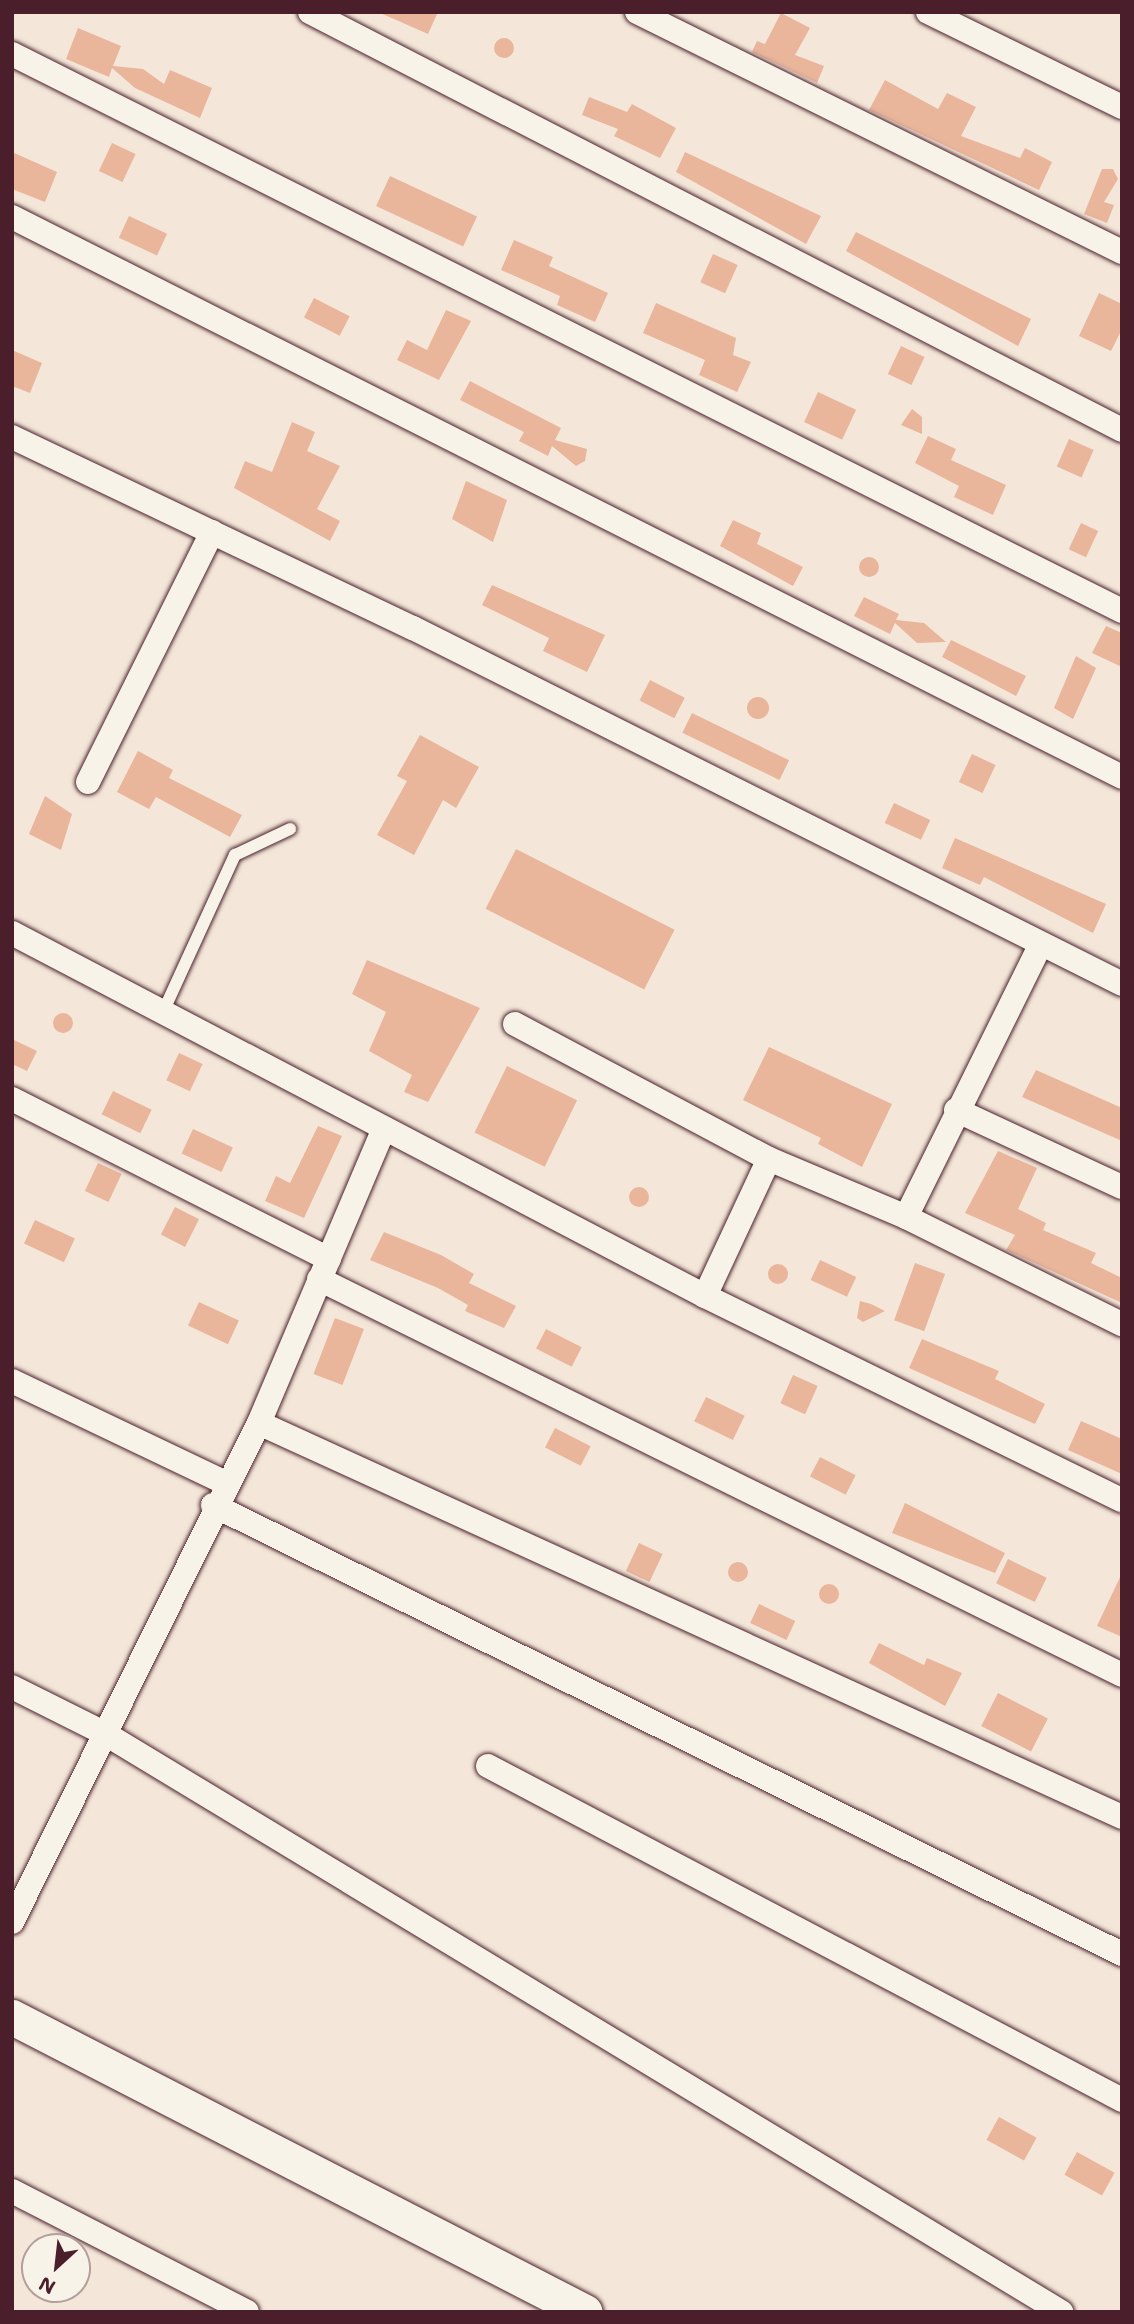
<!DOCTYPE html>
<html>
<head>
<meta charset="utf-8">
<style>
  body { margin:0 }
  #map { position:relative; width:1134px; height:2324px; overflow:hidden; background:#f4e7d9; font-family:"Shantell Sans",sans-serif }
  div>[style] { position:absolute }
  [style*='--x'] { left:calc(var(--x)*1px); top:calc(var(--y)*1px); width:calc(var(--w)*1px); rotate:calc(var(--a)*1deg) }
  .building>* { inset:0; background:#e9b59b; transform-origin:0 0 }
  .round { border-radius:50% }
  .roads { filter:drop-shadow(0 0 2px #4a1f2b) drop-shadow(0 0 2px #4a1f2b) }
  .lane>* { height:12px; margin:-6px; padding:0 6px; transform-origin:6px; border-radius:6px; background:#f7f3e8 }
  .street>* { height:24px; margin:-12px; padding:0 12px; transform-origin:12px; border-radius:12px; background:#f7f3e8 }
  .secondary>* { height:35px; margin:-17.5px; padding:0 17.5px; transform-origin:17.5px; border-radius:17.5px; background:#f7f3e8 }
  span { translate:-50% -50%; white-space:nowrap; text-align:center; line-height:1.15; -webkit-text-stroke:5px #f7f3e8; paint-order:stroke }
  .frame { position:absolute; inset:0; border:14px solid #4a1f2b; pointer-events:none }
  .north { position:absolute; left:21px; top:2233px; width:70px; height:70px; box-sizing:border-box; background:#f7f3e8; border:2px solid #b29e9c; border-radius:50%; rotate:207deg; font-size:19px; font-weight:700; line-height:28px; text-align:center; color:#4a1f2b }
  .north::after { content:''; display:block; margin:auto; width:24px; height:32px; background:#4a1f2b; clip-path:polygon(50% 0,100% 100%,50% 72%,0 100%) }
</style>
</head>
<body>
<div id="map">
  <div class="building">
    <i style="clip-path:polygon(378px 12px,438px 12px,428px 34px)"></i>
    <i style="clip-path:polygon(781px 13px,810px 28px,795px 55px,824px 66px,817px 83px,752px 52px,757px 41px,765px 44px)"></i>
    <i style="clip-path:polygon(78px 28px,121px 46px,113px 66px,143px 69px,164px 84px,170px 70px,212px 88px,200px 118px,135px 88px,112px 68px,109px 77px,66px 59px)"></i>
    <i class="round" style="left:494px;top:38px;width:20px;height:20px"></i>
    <i style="clip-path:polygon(885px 80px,938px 109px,947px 93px,976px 107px,961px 136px,1020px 158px,1025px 148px,1052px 162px,1039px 190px,869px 110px)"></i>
    <i style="clip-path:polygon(589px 97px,627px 112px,632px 104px,676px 128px,660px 158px,614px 136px,618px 129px,582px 115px)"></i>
    <i style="left:112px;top:143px;width:26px;height:31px;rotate:25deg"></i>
    <i style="clip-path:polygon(12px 152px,57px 172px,45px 202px,12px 189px)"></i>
    <i style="clip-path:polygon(685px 152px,821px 216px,806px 244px,676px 172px)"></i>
    <i style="clip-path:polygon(1102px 169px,1113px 169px,1118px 179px,1104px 202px,1114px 205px,1107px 223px,1084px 214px)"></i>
    <i style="left:390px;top:176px;width:96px;height:33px;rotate:25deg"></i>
    <i style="left:129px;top:216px;width:42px;height:24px;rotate:25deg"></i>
    <i style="clip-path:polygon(856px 232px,1031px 319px,1018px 346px,846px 251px)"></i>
    <i style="clip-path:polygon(514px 240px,553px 257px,549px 266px,608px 293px,595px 322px,557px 305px,560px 296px,501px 270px)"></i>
    <i style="left:713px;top:254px;width:27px;height:31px;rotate:24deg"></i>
    <i style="clip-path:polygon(1099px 293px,1122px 304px,1122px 329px,1111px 351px,1079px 336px)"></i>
    <i style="left:314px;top:298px;width:40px;height:22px;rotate:27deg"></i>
    <i style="clip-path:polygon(656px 303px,736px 338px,733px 355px,751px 362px,737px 392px,699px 375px,705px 360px,643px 333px)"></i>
    <i style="clip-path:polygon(446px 310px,471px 321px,439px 380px,397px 360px,407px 340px,427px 350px)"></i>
    <i style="left:901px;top:346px;width:26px;height:31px;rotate:25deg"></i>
    <i style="clip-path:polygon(12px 350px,42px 363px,30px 393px,12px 386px)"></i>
    <i style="clip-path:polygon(470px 381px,561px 428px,555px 440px,587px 449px,585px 461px,576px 466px,552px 446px,548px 456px,519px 441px,524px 432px,460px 400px)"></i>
    <i style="left:818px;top:392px;width:42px;height:33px;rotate:25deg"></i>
    <i style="clip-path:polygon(912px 409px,922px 417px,922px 434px,901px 425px)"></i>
    <i style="clip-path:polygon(292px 422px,315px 432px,307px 451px,340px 466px,317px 509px,340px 521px,330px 541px,234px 488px,245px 461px,272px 472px)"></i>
    <i style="clip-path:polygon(928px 436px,956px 449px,951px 460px,1006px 485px,993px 515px,954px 497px,959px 486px,915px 463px)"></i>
    <i style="left:1069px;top:439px;width:27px;height:30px;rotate:24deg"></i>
    <i style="clip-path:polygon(466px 481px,507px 500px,493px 542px,452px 519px)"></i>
    <i style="clip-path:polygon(733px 520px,761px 533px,757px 544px,803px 567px,793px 586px,720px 546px)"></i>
    <i style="left:1081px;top:523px;width:19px;height:29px;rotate:25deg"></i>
    <i class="round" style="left:859px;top:557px;width:20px;height:20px"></i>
    <i style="clip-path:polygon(492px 585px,605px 635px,587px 672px,543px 651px,549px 638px,482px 605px)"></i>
    <i style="clip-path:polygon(864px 597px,899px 614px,896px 620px,924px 623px,946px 642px,917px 643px,895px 623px,890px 634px,854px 616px)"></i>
    <i style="clip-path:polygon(1106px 626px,1122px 633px,1122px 667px,1092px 653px)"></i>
    <i style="clip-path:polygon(951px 640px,1026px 676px,1016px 696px,942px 657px)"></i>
    <i style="clip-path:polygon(1076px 656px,1096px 668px,1073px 719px,1054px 708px)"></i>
    <i style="left:650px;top:680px;width:39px;height:23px;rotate:27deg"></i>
    <i class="round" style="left:747px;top:697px;width:22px;height:22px"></i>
    <i style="left:692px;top:713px;width:108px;height:22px;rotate:26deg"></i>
    <i style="clip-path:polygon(420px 735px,479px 767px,456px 808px,443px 800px,414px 855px,377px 835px,407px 781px,397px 776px)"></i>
    <i style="clip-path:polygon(138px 751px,173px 770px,169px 778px,242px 815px,230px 837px,156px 797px,149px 809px,117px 792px)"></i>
    <i style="left:972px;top:754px;width:26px;height:31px;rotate:25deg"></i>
    <i style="clip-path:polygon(45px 796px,72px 814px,61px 850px,29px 834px)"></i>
    <i style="left:894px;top:803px;width:40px;height:22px;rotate:25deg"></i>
    <i style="clip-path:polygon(955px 838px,1106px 904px,1093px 933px,984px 877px,980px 885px,942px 868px)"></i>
    <i style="left:516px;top:849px;width:178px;height:67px;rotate:27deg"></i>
    <i style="clip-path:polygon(367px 960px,480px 1008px,428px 1102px,404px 1092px,412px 1075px,369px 1051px,386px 1012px,352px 994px)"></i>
    <i class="round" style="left:53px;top:1013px;width:20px;height:20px"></i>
    <i style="clip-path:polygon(12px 1039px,37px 1051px,27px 1071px,12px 1064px)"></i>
    <i style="clip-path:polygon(769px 1047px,892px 1104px,862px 1167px,818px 1144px,821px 1138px,743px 1100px)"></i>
    <i style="left:179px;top:1053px;width:26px;height:30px;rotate:25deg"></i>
    <i style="left:507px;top:1066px;width:78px;height:74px;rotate:26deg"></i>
    <i style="clip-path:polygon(1036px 1070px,1122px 1108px,1122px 1141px,1022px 1097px)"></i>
    <i style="left:113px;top:1091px;width:43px;height:26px;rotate:26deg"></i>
    <i style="clip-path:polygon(318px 1126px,342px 1136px,304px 1218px,265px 1201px,276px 1176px,290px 1183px)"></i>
    <i style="left:193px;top:1129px;width:44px;height:27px;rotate:25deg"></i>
    <i style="clip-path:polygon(998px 1151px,1037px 1168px,1018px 1209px,1046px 1223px,1043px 1230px,1096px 1253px,1091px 1263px,1122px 1278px,1122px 1303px,1006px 1250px,1015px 1235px,965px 1213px)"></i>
    <i style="left:98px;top:1163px;width:26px;height:31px;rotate:25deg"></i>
    <i class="round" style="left:629px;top:1187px;width:20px;height:20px"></i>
    <i style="left:175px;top:1207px;width:27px;height:31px;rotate:27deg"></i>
    <i style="left:35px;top:1220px;width:44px;height:26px;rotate:25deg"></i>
    <i style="clip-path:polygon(384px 1232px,441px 1255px,474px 1274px,469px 1283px,516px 1306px,504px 1328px,465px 1311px,468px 1305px,438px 1288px,370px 1260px)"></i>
    <i style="left:820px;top:1260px;width:40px;height:22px;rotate:25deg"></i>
    <i style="left:915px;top:1263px;width:32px;height:61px;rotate:20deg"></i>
    <i class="round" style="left:768px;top:1264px;width:20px;height:20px"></i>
    <i style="clip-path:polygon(860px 1301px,871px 1304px,885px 1311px,863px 1322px,857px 1318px)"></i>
    <i style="left:199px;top:1302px;width:44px;height:26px;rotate:25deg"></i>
    <i style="left:335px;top:1318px;width:31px;height:60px;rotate:21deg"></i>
    <i style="left:546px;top:1329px;width:40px;height:22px;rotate:27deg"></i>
    <i style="clip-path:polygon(922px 1339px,999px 1371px,995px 1379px,1045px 1404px,1035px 1424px,909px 1368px)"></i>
    <i style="left:793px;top:1375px;width:27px;height:31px;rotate:24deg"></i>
    <i style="left:706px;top:1397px;width:43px;height:27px;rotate:26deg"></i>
    <i style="clip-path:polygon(1081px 1421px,1122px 1439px,1122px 1474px,1068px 1450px)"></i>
    <i style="left:555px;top:1428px;width:40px;height:22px;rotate:27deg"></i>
    <i style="left:820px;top:1457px;width:40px;height:22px;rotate:27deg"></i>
    <i style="clip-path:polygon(905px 1503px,1005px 1553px,995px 1573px,892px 1533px)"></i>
    <i style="left:639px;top:1543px;width:26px;height:31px;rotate:25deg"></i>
    <i style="left:1008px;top:1559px;width:43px;height:27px;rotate:26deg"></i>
    <i class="round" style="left:728px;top:1562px;width:20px;height:20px"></i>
    <i style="clip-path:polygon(1122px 1573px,1122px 1637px,1097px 1626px)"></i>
    <i class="round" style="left:819px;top:1584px;width:20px;height:20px"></i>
    <i style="left:759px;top:1604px;width:40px;height:21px;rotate:25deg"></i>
    <i style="clip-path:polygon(879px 1643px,924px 1665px,927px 1658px,962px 1673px,945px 1706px,869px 1663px)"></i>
    <i style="left:998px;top:1693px;width:56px;height:37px;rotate:27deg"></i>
    <i style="left:999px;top:2117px;width:43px;height:26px;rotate:29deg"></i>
    <i style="left:1077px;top:2152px;width:43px;height:26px;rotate:29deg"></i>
  </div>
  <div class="roads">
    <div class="lane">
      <i style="--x:163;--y:1012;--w:173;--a:-65.4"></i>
      <i style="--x:235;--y:855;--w:61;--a:-25.3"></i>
    </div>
    <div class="street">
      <i style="--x:310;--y:12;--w:913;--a:27.24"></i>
      <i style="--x:637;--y:12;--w:541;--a:26.33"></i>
      <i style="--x:928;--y:12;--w:216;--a:26.1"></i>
      <i style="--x:12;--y:54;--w:1242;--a:26.65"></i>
      <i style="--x:12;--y:217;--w:1243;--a:26.77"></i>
      <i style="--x:12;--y:437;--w:444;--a:25.5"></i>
      <i style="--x:413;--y:628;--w:793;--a:26.66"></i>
      <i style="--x:88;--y:782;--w:279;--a:-63.6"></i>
      <i style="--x:12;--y:933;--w:782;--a:27.65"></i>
      <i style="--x:705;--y:1296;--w:464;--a:26.1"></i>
      <i style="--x:515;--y:1024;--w:288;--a:28"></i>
      <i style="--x:769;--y:1159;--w:149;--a:22.9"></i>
      <i style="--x:906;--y:1217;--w:241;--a:26.4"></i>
      <i style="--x:12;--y:1099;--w:355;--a:26.8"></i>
      <i style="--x:956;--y:1110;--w:183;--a:24.9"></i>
      <i style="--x:906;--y:1217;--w:300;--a:-63.7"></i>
      <i style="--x:319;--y:1279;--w:895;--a:26.25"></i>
      <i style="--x:705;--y:1296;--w:151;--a:-65"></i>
      <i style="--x:12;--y:1381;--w:235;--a:25.5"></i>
      <i style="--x:259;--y:1423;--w:949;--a:24.54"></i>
      <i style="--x:213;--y:1505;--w:1014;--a:26.29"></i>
      <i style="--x:12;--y:1687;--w:103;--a:26.6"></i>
      <i style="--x:104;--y:1733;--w:1119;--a:31.17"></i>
      <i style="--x:488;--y:1766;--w:717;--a:27.78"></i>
      <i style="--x:12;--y:1922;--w:557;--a:-63.67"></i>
      <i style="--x:259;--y:1423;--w:319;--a:-67"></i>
      <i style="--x:12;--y:2191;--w:264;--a:27.2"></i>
    </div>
    <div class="secondary">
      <i style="--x:12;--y:2017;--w:644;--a:27.24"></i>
    </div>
  </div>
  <div class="frame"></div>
  <div class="north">N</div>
</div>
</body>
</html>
